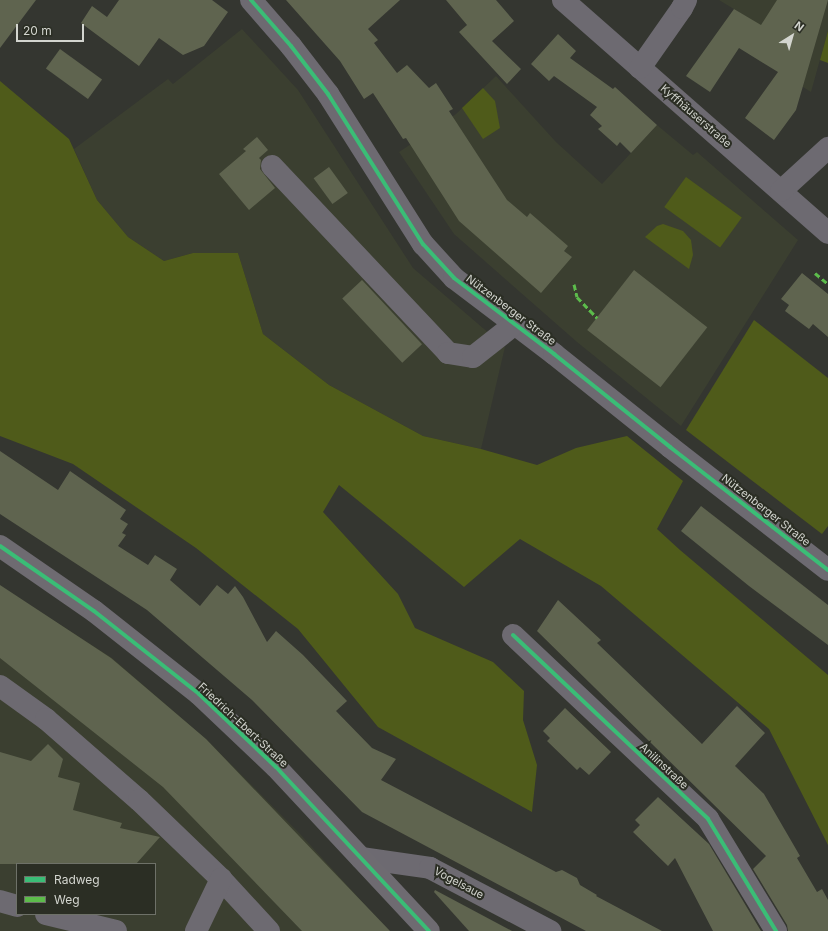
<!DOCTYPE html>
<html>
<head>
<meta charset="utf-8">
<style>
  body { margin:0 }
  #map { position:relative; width:828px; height:931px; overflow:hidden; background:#343630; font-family:Inter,sans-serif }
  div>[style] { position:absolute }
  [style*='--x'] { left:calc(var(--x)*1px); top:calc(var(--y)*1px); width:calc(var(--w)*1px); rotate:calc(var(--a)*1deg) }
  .built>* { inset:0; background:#3b3f30 }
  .green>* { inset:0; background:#4f5b1a; transform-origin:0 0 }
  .building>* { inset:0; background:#5f644f; transform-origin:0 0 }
  .minor>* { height:22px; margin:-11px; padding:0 11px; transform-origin:11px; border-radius:11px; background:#6d6a71 }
  .major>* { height:22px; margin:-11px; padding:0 11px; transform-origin:11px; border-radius:11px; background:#6e6b71 }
  .quiet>* { height:3px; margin-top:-1.5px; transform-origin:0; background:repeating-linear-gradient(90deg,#5cbc4b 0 6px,transparent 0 9px) }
  .cycleway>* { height:4px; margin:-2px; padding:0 2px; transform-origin:2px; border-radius:2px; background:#3abd76 }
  span { translate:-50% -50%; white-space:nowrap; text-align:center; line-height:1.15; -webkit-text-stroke:4px #2b2e24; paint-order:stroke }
  .street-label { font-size:11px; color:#d3d5cf }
  .legend { position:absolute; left:16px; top:863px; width:140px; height:52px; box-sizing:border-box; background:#2b2e24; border:1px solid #6e7168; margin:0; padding:5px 7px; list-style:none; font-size:12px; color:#d3d5cf }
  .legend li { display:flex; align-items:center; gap:8px; height:20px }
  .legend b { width:20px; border:1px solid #6e7168 }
  .north { position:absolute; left:772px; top:16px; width:40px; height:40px; -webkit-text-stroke:3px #2b2e24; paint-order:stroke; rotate:37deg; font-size:11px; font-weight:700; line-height:16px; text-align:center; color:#d3d5cf }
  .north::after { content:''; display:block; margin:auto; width:14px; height:18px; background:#d3d5cf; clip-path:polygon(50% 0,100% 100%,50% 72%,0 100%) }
  .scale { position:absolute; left:16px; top:24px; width:68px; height:18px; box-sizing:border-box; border:2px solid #d3d5cf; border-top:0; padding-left:5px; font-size:12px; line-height:14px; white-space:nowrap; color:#d3d5cf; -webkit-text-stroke:3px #2b2e24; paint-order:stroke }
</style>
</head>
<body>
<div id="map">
  <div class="built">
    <i style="clip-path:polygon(719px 0,828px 0,828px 31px,811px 92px,745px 51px,760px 25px)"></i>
    <i style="clip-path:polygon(242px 29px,298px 90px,413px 268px,505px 347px,481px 449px,423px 436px,329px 385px,263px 334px,238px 253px,193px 253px,164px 261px,128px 237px,97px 200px,74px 149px,168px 79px,173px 84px)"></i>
    <i style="clip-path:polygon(496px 76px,556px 142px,602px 184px,657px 125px,693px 155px,697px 152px,798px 240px,681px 426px,577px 342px,454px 234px,399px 152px,456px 114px)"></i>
    <i style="clip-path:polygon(evenodd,0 586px,112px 658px,207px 740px,301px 835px,389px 931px,0 931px,0 586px,17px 864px,155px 864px,155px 914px,17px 914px,17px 864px)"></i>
  </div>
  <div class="green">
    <i style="clip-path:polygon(828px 31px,828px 63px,820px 60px)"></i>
    <i style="clip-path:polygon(0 81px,69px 139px,97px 200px,128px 237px,164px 261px,193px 253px,238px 253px,263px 334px,329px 385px,423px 436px,481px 449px,537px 465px,576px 448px,627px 436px,683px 481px,657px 529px,680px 550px,828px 675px,828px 845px,769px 729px,601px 586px,520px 539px,464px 587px,339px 485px,323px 512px,398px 594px,415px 628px,493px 662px,524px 691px,523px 720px,537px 765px,532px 812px,378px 727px,298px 629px,196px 548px,73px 464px,0 436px)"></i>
    <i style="clip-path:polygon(483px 88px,495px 101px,500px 128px,483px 139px,462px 108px)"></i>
    <i style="left:686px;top:177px;width:69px;height:37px;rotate:36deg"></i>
    <i style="clip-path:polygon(663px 224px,683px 231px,691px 240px,693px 255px,689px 269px,645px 237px,657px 226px)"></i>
    <i style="clip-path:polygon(754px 320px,828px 378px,828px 526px,822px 534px,686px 430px)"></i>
  </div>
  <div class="building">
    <i style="clip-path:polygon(0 0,36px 0,0 48px)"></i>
    <i style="clip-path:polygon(119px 0,212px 0,228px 12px,204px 46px,183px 55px,159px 38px,139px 66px,81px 23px,92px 6px,107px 17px)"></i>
    <i style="clip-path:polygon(286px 0,400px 0,368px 29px,378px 40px,374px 43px,397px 73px,407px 65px,429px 88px,436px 83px,453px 109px,449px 111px,507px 200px,527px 217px,530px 213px,568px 246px,564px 251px,572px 257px,541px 293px,459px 221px,406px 138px,403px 139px,373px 93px,364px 99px,340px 61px)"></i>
    <i style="clip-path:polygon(446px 0,496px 0,514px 21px,492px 41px,521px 69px,507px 84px,459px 32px,467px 25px)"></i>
    <i style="clip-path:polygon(777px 0,828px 0,796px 110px,774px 140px,745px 118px,778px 72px,739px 48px,710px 92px,686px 76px,734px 9px,761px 25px)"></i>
    <i style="clip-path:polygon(558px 34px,576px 51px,570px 58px,613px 89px,615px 87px,657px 125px,631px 153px,620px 142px,617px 146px,598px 129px,602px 126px,590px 115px,597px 107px,554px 76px,549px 81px,531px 64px)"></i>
    <i style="left:60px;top:49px;width:52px;height:24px;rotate:36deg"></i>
    <i style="clip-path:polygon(257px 137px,268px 150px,259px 158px,261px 160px,260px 169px,275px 188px,249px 210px,219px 174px,246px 151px,243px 149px)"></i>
    <i style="left:329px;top:167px;width:32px;height:19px;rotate:54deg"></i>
    <i style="left:634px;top:270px;width:93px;height:76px;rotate:38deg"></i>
    <i style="clip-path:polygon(802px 273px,828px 294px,828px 337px,813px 324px,809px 329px,785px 311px,789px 305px,781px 299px)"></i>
    <i style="left:362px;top:280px;width:88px;height:27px;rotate:47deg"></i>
    <i style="clip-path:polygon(0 451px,58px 490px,70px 471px,126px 510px,120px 519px,128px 524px,122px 533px,126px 535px,118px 546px,148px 565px,155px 555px,177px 569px,170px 580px,200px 606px,217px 585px,228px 594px,235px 586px,243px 597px,267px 642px,276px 631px,303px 655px,347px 701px,336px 711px,372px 748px,396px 759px,381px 780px,556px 872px,562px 870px,577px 878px,580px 885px,597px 895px,596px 896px,662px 931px,586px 931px,362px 812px,252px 700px,147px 610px,0 514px)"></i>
    <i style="clip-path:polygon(701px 506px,828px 605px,828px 645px,749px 586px,681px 531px)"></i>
    <i style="clip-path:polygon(0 585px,111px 658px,206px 739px,390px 931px,302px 931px,163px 787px,0 658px)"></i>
    <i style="clip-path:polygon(558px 600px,601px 640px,597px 643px,702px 744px,737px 706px,765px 733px,735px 766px,764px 794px,800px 856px,797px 858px,817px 892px,822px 889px,828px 900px,828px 931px,788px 931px,787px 925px,753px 869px,766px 856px,537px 631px)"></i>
    <i style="clip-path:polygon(565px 708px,611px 752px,589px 775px,580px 767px,577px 770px,547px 741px,550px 738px,543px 731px)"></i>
    <i style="clip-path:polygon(48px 744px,63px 759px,58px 777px,80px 783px,73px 810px,122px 823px,120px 828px,160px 837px,136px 864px,0 864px,0 752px,31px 761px)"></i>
    <i style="clip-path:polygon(658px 797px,709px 844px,761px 931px,713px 931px,675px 858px,668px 866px,633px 832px,640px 825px,635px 820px)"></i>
    <i style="clip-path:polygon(435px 890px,512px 931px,469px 931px,434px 892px)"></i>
  </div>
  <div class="minor">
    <i style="--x:251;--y:0;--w:61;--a:49"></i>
    <i style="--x:291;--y:46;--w:61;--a:52.4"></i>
    <i style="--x:328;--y:94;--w:178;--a:57.7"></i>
    <i style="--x:423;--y:244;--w:46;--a:47.6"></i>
    <i style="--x:454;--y:278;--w:126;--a:37.2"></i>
    <i style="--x:554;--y:354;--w:149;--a:38.7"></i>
    <i style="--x:670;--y:447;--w:200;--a:37.9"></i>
    <i style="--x:563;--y:0;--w:353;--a:41.3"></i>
    <i style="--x:640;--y:68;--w:73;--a:-55"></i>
    <i style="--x:682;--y:8;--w:9;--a:-63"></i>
    <i style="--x:272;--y:166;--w:257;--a:46.7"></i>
    <i style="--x:448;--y:353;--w:25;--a:9"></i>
    <i style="--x:473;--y:357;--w:53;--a:-38.2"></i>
    <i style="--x:781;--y:191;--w:64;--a:-42.5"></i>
    <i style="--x:513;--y:635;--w:268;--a:43.3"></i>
    <i style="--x:708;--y:819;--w:131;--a:58.7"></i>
    <i style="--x:0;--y:686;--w:57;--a:35.7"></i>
    <i style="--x:46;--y:719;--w:123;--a:41.1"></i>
    <i style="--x:139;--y:800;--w:114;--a:43.9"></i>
    <i style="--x:221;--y:879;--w:71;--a:47.3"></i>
    <i style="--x:361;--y:858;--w:70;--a:8.2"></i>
    <i style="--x:430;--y:868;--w:136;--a:27.7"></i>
    <i style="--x:0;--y:901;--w:18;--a:16"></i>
    <i style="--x:46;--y:914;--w:72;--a:13.7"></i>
    <i style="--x:196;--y:931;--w:58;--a:-64.3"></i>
  </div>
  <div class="major">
    <i style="--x:0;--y:546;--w:114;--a:34.7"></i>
    <i style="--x:94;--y:611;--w:134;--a:38.3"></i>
    <i style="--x:199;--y:694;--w:106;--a:43.5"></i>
    <i style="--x:276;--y:767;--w:224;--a:47"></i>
  </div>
  <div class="quiet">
    <i style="--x:815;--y:273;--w:17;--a:40"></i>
    <i style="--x:574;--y:284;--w:13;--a:77"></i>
    <i style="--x:577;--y:297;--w:29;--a:46"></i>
  </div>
  <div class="cycleway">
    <i style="--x:251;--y:0;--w:61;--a:49"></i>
    <i style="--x:291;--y:46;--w:61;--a:52.4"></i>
    <i style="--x:328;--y:94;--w:178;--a:57.7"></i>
    <i style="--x:423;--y:244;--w:46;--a:47.6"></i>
    <i style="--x:454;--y:278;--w:126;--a:37.2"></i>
    <i style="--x:554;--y:354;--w:149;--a:38.7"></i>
    <i style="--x:670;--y:447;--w:200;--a:37.9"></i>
    <i style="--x:0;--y:546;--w:114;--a:34.7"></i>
    <i style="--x:94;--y:611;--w:134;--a:38.3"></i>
    <i style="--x:199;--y:694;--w:106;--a:43.5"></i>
    <i style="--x:276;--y:767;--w:224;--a:47"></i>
    <i style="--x:513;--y:635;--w:268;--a:43.3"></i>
    <i style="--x:708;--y:819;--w:131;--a:58.7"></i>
  </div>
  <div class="street-label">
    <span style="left:696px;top:116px;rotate:41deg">Kyffhäuserstraße</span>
    <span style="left:511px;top:310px;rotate:37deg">Nützenberger Straße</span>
    <span style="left:766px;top:510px;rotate:38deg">Nützenberger Straße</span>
    <span style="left:243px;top:725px;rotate:43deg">Friedrich-Ebert-Straße</span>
    <span style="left:664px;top:766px;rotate:43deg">Anilinstraße</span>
    <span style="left:459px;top:883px;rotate:28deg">Vogelsaue</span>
  </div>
  <ul class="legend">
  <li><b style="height:5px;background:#3abd76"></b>Radweg</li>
  <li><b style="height:5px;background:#5cbc4b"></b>Weg</li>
  </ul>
  <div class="north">N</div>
  <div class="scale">20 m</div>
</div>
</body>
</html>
